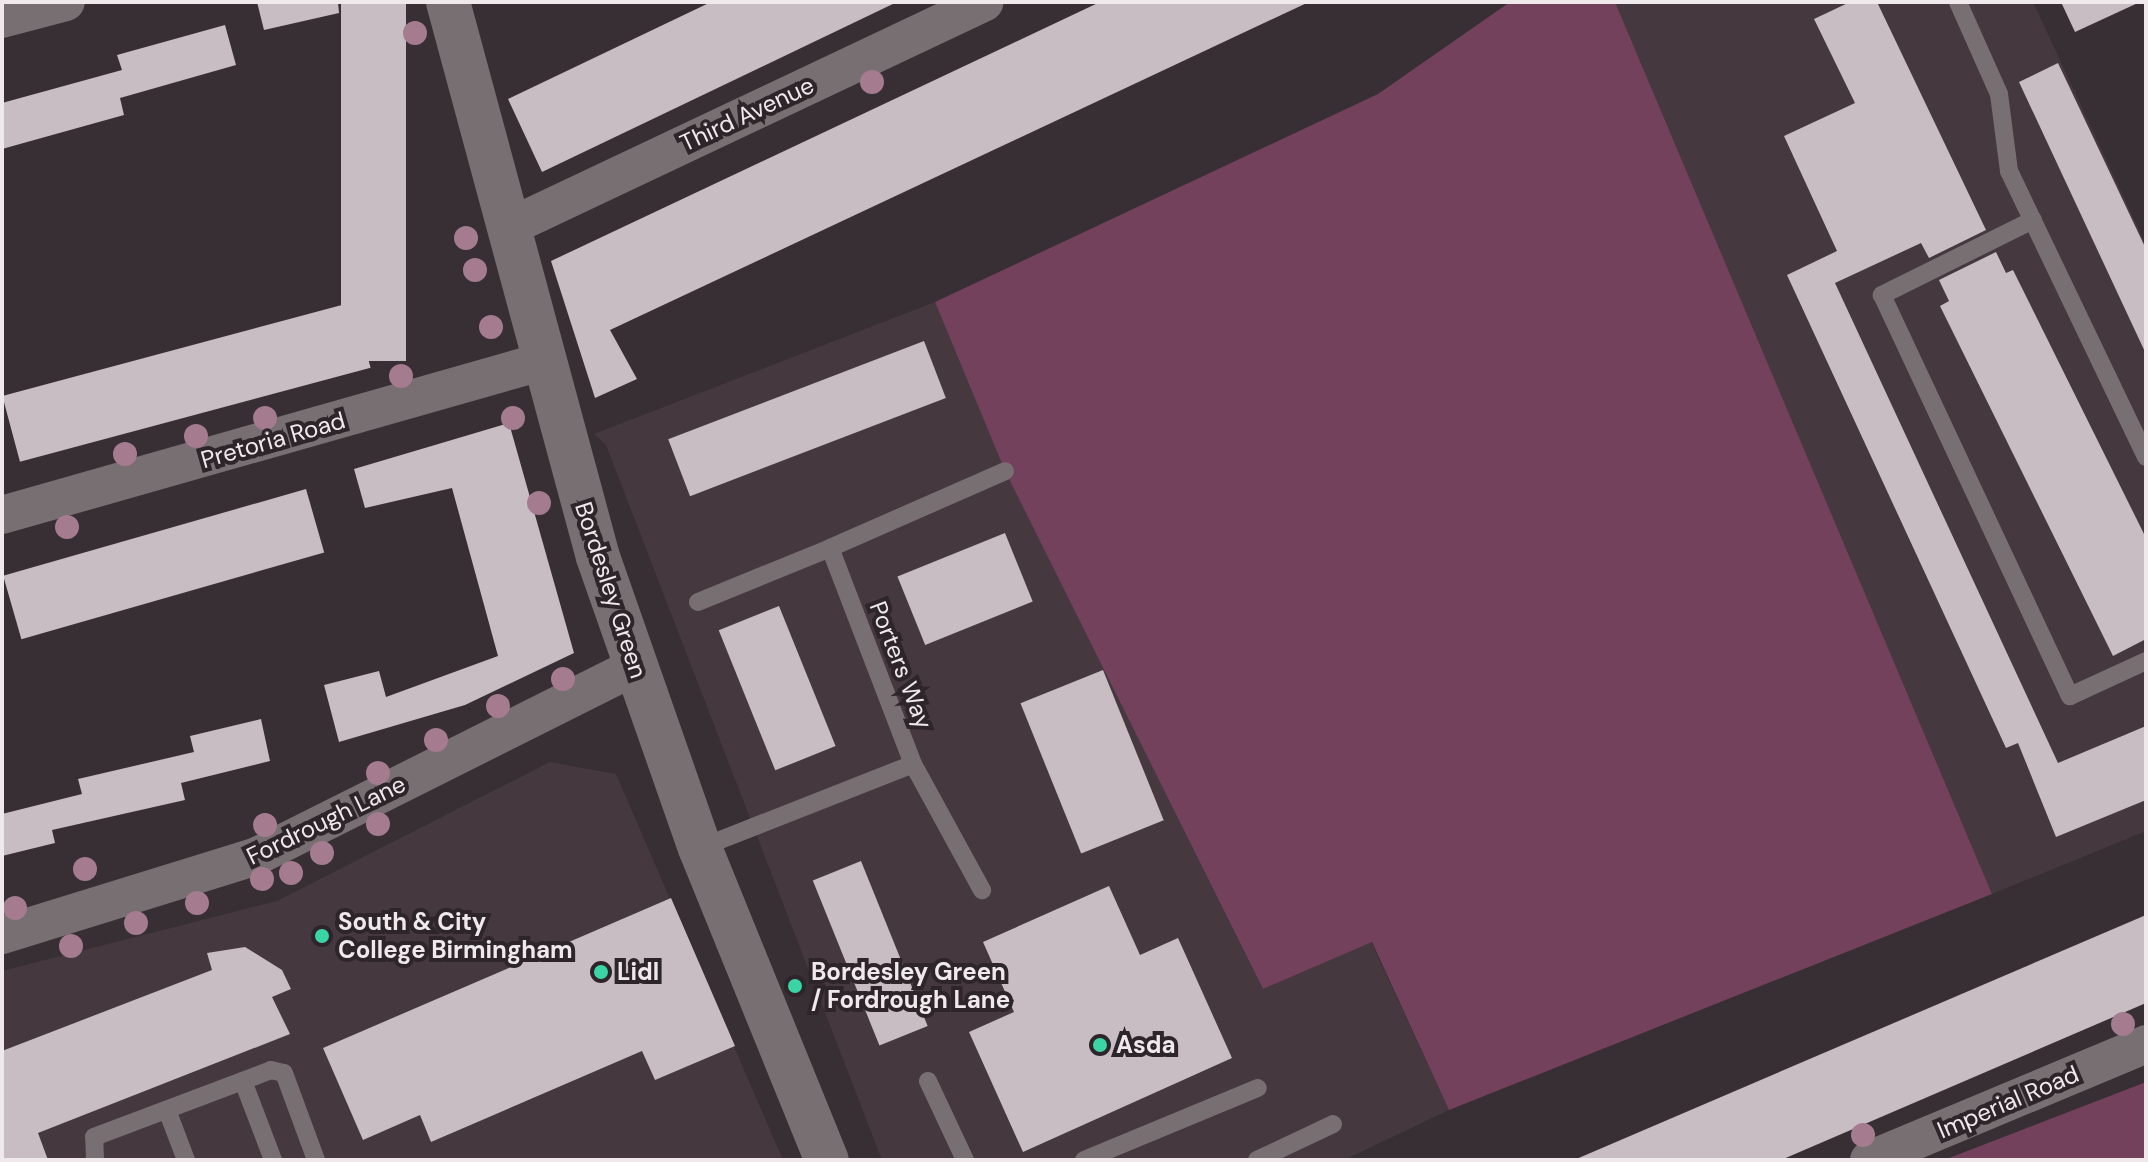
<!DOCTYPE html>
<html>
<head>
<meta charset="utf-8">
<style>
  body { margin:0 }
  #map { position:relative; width:2148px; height:1162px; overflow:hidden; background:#372f33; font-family:"DM Sans",sans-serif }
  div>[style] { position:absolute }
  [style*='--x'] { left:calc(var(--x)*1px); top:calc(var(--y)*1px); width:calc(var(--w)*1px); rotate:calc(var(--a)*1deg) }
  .built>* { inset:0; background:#45383f }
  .green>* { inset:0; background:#74415c }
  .building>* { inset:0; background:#c8bdc2; transform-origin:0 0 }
  .lane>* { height:18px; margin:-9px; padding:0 9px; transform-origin:9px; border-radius:9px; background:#786f73 }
  .street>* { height:38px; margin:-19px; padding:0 19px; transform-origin:19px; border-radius:19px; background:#786f73 }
  .secondary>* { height:44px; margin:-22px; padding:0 22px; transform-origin:22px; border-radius:22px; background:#786f73 }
  .trees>* { width:24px; height:24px; margin:-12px; border-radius:50%; background:#a47b8f }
  .dots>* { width:22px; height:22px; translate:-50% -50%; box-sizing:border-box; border:4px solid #2d2529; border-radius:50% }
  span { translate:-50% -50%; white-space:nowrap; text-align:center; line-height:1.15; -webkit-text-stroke:8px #2d2529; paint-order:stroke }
  .street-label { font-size:24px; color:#efe9ec }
  .poi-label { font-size:24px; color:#efe9ec; font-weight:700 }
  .left { translate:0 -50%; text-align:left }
  .frame { position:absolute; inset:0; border:4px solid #efe9ec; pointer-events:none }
</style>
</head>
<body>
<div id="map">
  <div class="built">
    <i style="clip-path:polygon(1615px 2px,2033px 2px,2146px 245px,2146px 831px,1992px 894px)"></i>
    <i style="clip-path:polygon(935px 302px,1005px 471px,1263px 989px,1371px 942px,1449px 1110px,1344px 1160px,882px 1160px,606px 445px,594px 434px)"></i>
    <i style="clip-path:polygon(550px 762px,616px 774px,783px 1160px,2px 1160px,2px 971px,277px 901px)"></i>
  </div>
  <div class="green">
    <i style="clip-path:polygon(1510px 2px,1615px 2px,1992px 894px,1449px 1110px,1372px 942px,1263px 989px,1005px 471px,935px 302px,1378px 94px)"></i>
    <i style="clip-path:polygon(2146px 1082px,2146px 1160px,1944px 1160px)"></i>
  </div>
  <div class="building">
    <i style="clip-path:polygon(257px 2px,338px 2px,339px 13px,264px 30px)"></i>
    <i style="left:341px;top:2px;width:65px;height:359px"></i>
    <i style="clip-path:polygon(711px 2px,897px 2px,542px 172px,508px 99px)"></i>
    <i style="clip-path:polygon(1100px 2px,1309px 2px,610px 330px,637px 379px,595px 398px,551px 261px)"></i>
    <i style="clip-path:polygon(1850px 2px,1877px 2px,1986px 230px,1929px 258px,1921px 243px,1835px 283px,2058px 763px,2146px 726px,2146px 800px,2056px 837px,2018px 743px,2006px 748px,1787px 275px,1837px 251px,1784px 136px,1855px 103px,1814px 19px)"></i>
    <i style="clip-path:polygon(2061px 2px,2140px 2px,2075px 32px)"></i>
    <i style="clip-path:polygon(225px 25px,236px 65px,120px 98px,124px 115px,2px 149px,2px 103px,122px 70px,117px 55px)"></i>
    <i style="clip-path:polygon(2058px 63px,2146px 249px,2146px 354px,2019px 82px)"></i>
    <i style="clip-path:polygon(1996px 252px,2006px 273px,2013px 270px,2146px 538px,2146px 639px,2113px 656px,1940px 306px,1949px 301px,1939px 280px)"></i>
    <i style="left:353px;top:302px;width:68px;height:363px;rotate:75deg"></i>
    <i style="left:924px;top:341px;width:61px;height:274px;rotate:69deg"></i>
    <i style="clip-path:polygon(509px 423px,574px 653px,465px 705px,339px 742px,324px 685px,379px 671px,386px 697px,498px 656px,452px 488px,365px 508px,354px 469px)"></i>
    <i style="left:306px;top:489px;width:66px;height:315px;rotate:74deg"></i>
    <i style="left:1005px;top:533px;width:74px;height:116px;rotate:68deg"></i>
    <i style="left:779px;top:606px;width:151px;height:65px;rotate:68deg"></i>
    <i style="left:1103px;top:670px;width:162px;height:89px;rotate:68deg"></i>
    <i style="clip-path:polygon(261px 719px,270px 761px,181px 783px,185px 800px,52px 830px,55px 843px,2px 856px,2px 814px,82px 794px,78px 779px,194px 752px,190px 736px)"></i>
    <i style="left:861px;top:861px;width:178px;height:52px;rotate:68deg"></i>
    <i style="clip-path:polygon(1109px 886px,1140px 955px,1178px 938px,1232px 1058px,1023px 1152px,969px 1032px,1014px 1012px,983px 942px)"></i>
    <i style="clip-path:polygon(671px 898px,735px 1046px,655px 1080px,642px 1051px,431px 1142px,420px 1115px,363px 1140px,323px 1048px)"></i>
    <i style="clip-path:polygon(2146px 915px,2146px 1003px,1781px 1160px,1574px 1160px)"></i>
    <i style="clip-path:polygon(245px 947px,282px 970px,291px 989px,272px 997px,290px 1034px,38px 1133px,48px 1160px,2px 1160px,2px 1051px,212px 970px,207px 953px)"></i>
  </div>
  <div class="lane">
    <i style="--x:1958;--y:2;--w:101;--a:66"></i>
    <i style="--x:1999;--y:94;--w:78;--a:82.6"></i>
    <i style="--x:2009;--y:171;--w:317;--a:64.4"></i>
    <i style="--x:2033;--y:220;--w:169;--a:153.6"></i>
    <i style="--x:1882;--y:295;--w:443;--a:64.9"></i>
    <i style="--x:2070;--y:696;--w:84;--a:-24.7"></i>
    <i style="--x:698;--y:602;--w:143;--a:-22.2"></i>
    <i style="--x:913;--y:764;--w:144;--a:61.3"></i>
    <i style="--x:700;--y:848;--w:229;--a:-21.5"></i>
    <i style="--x:913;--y:764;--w:231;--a:-111"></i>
    <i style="--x:830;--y:548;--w:191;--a:-23.7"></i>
    <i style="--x:243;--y:1081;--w:85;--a:69.2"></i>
    <i style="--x:928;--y:1081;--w:87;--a:64.9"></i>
    <i style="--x:167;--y:1110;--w:53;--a:69.2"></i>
    <i style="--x:95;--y:1160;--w:23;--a:-92"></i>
    <i style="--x:94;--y:1137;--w:189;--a:-20.7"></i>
    <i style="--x:271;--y:1070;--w:13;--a:13"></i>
    <i style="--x:284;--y:1073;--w:93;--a:69.8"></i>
    <i style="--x:1084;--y:1160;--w:188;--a:-22.5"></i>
    <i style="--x:1257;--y:1160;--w:84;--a:-25.3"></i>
  </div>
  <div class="street">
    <i style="--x:2;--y:19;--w:66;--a:-14.9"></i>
    <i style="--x:509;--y:227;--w:526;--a:-25.3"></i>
    <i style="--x:2;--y:515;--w:563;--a:-15.86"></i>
    <i style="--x:2;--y:935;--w:267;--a:-17.2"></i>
    <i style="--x:257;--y:856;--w:423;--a:-26.6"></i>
    <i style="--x:1869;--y:1160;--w:300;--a:-22.7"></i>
  </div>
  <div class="secondary">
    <i style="--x:448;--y:2;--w:575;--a:74.88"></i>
    <i style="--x:598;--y:557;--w:308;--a:70.7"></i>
    <i style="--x:700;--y:848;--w:337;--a:67.9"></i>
  </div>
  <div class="trees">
    <i style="left:415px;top:33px"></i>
    <i style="left:872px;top:82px"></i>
    <i style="left:466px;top:238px"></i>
    <i style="left:475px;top:270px"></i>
    <i style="left:491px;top:327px"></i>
    <i style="left:401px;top:376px"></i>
    <i style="left:265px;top:418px"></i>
    <i style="left:513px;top:418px"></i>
    <i style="left:196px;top:436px"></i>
    <i style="left:125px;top:454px"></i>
    <i style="left:539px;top:503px"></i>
    <i style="left:67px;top:527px"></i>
    <i style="left:563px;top:679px"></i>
    <i style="left:498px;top:706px"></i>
    <i style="left:436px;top:740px"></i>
    <i style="left:378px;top:773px"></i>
    <i style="left:378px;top:824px"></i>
    <i style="left:265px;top:825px"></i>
    <i style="left:322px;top:853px"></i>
    <i style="left:85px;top:869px"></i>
    <i style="left:291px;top:873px"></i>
    <i style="left:262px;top:879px"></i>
    <i style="left:197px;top:903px"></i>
    <i style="left:15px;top:908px"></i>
    <i style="left:136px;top:923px"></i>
    <i style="left:71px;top:946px"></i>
    <i style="left:2123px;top:1024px"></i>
    <i style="left:1863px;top:1135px"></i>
  </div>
  <div class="dots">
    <i style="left:322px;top:936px;background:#3bd4a4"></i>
    <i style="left:601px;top:972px;background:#3bd4a4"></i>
    <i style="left:795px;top:986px;background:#3bd4a4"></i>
    <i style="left:1100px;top:1045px;background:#3bd4a4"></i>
  </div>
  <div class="street-label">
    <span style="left:747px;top:114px;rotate:-25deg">Third Avenue</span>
    <span style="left:273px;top:440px;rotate:-16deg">Pretoria Road</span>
    <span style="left:611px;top:590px;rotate:72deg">Bordesley Green</span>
    <span style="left:901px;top:665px;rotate:69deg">Porters Way</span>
    <span style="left:326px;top:820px;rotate:-26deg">Fordrough Lane</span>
    <span style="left:2008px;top:1102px;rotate:-23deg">Imperial Road</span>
  </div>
  <div class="poi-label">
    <span class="left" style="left:338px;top:936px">South &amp; City<br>College Birmingham</span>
    <span class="left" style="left:617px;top:972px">Lidl</span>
    <span class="left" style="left:811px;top:986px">Bordesley Green<br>/ Fordrough Lane</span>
    <span class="left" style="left:1116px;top:1045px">Asda</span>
  </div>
  <div class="frame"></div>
</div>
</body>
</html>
